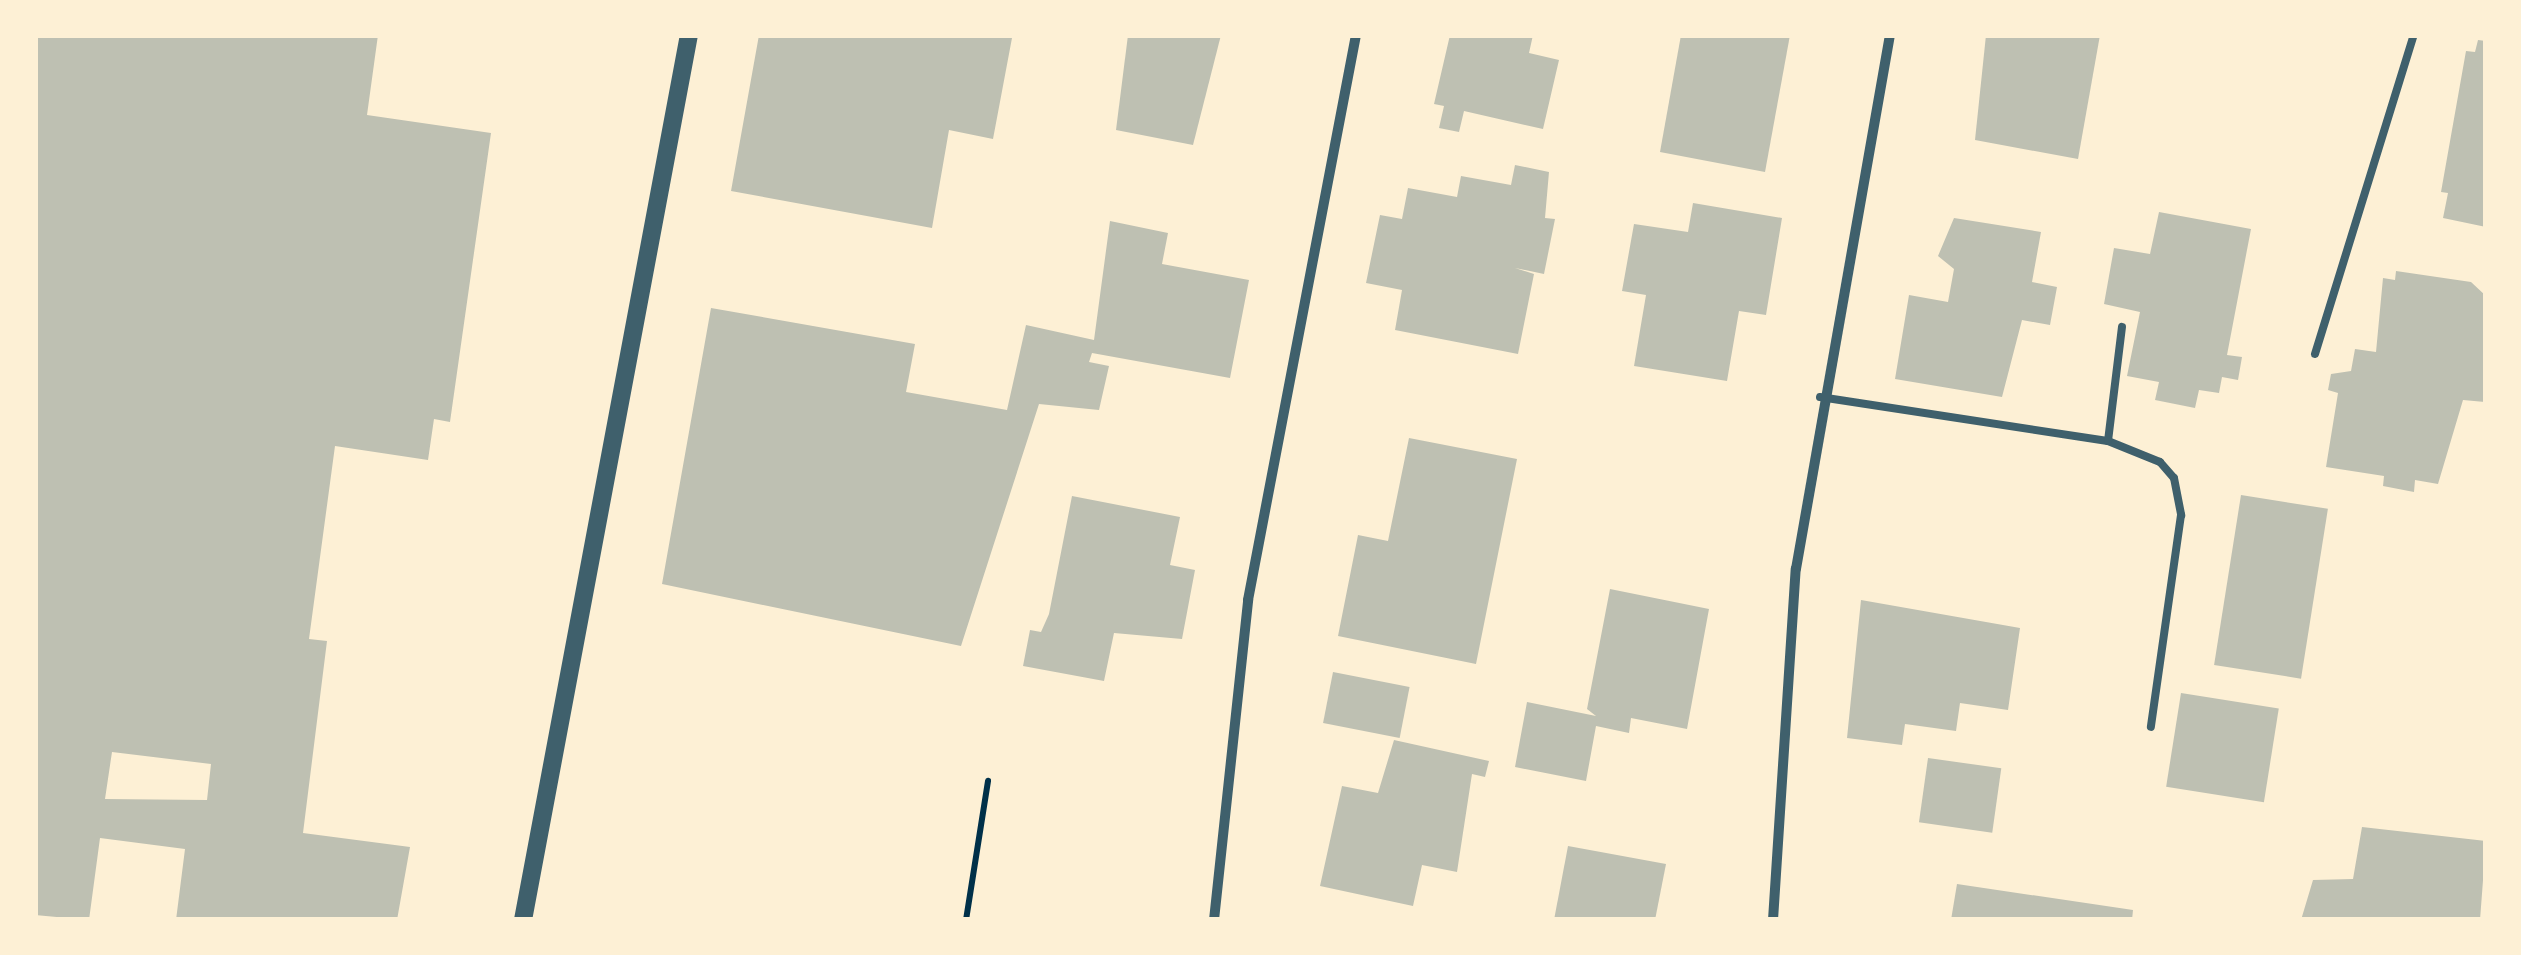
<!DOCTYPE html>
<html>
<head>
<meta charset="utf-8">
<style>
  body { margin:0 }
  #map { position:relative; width:2521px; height:955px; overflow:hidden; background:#fdf0d5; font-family:"Asap Condensed",sans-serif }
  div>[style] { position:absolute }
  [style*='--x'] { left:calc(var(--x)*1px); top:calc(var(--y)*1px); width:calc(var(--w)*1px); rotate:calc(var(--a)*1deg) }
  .building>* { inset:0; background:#bec0b2; transform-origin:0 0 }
  .path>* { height:6px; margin:-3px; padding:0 3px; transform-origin:3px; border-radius:3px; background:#003049 }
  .service>* { height:8px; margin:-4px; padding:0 4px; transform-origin:4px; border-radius:4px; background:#3f606c }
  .minor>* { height:10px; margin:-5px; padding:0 5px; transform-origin:5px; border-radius:5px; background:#3f606c }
  .tertiary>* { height:18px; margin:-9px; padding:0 9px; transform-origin:9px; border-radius:9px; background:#3f606c }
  span { translate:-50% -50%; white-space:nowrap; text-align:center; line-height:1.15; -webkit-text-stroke:10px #fdf0d5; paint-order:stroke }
  .frame { position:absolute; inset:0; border:38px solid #fdf0d5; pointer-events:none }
</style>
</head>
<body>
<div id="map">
  <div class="building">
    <i style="clip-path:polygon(evenodd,35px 35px,378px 35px,367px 115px,491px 133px,450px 422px,434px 419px,428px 460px,335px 446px,309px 639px,327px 641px,303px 833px,410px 847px,397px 920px,176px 920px,185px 849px,100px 838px,89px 920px,35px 915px,35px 35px,112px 752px,211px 764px,207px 800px,105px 799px,112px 752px)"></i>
    <i style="clip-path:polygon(759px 35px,1012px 38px,993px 139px,949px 130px,932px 228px,731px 191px)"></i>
    <i style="clip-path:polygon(1128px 35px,1221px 35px,1193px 145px,1116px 130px)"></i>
    <i style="clip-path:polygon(1450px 35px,1533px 35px,1529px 53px,1559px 60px,1543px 129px,1464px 111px,1459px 132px,1439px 128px,1444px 106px,1434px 104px)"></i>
    <i style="clip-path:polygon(1681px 35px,1790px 35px,1765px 172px,1660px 152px)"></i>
    <i style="clip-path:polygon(1986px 35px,2100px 35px,2078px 159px,1975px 140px)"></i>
    <i style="clip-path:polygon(2478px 40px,2486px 41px,2486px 227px,2443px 218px,2448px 193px,2441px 192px,2466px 51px,2475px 52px)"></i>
    <i style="clip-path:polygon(1515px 165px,1549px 172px,1545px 218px,1555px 219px,1544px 274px,1515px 268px,1534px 274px,1518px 354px,1395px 330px,1402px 290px,1366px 283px,1380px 215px,1402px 219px,1408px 188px,1457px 197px,1461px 176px,1511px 185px)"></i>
    <i style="clip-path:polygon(1693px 203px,1782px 218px,1766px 315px,1739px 311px,1727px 381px,1634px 366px,1646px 295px,1622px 291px,1634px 224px,1688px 232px)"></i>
    <i style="clip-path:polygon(2159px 212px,2251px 229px,2227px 355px,2242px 357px,2238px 380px,2222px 377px,2219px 393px,2199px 390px,2195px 408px,2155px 400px,2159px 382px,2127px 376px,2140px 312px,2104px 304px,2114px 248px,2150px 254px)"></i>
    <i style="clip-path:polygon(1954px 218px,2041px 232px,2032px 282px,2057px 287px,2050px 325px,2022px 320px,2002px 397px,1895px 379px,1909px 295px,1948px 302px,1954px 269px,1938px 256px)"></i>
    <i style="clip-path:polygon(1110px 221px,1168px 233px,1162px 264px,1249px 280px,1230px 378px,1092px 353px,1089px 362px,1109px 366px,1099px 410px,1039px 404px,961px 646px,662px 584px,711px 308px,915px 344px,906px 392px,1007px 410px,1026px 325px,1094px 340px)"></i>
    <i style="clip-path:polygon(2396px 271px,2471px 282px,2486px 296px,2485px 402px,2463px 400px,2438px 484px,2415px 480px,2414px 492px,2383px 486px,2384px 476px,2326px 467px,2338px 393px,2328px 390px,2331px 374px,2351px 371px,2355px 349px,2376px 352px,2383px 278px,2395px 280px)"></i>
    <i style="clip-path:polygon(1409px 438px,1517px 459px,1476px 664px,1338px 636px,1358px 535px,1388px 541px)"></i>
    <i style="left:2241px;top:495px;width:88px;height:172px;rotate:9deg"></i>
    <i style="clip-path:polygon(1072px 496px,1180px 517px,1170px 565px,1195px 570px,1182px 639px,1114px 633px,1104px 681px,1023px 666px,1030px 630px,1041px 632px,1049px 614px)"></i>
    <i style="clip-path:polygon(1610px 589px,1709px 609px,1687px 729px,1631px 718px,1629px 733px,1596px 726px,1586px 781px,1515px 767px,1527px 702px,1596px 716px,1587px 709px)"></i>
    <i style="clip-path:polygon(1861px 600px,2020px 628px,2008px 710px,1960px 703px,1956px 731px,1905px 724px,1902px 745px,1847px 738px)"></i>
    <i style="left:1333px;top:672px;width:78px;height:52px;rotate:11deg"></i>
    <i style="left:2181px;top:693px;width:99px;height:95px;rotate:9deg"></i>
    <i style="clip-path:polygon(1394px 740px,1489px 761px,1485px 777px,1472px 774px,1457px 872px,1422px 865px,1413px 906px,1320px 886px,1342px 786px,1378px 793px)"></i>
    <i style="left:1928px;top:758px;width:74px;height:65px;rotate:8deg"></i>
    <i style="clip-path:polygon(2362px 827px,2486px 841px,2480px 920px,2301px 920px,2313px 880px,2353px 879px)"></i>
    <i style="clip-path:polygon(1568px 846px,1666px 864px,1655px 920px,1554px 920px)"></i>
    <i style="clip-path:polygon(1957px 884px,2133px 910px,2132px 920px,1951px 920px)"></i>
  </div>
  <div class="path">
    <i style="--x:966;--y:920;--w:141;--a:-81"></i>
  </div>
  <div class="service">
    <i style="--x:2315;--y:354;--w:334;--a:-72.8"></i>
    <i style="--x:1820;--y:397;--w:291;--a:8.7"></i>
    <i style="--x:2108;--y:441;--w:56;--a:22"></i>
    <i style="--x:2160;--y:462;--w:21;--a:49"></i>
    <i style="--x:2174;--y:478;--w:38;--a:79"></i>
    <i style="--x:2181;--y:515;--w:214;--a:98.1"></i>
    <i style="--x:2108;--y:441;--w:115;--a:-83"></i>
  </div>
  <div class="minor">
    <i style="--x:1214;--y:920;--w:322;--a:-83.9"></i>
    <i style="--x:1248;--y:600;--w:575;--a:-79.18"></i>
    <i style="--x:1773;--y:920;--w:352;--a:-86.3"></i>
    <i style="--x:1796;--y:569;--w:542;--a:-80.02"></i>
  </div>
  <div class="tertiary">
    <i style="--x:523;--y:920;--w:900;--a:-79.38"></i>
  </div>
  <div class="frame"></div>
</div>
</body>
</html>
